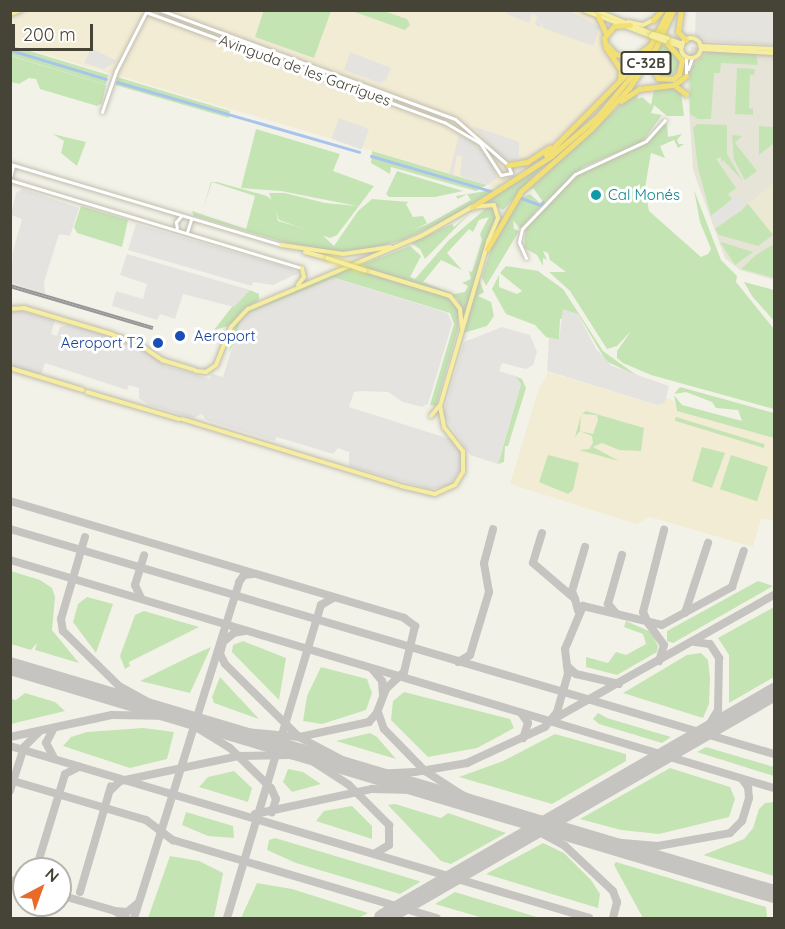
<!DOCTYPE html>
<html>
<head>
<meta charset="utf-8">
<style>
  body { margin:0 }
  #map { position:relative; width:785px; height:929px; overflow:hidden; background:#f3f2e8; font-family:Quicksand,sans-serif }
  div>[style] { position:absolute }
  [style*='--x'] { left:calc(var(--x)*1px); top:calc(var(--y)*1px); width:calc(var(--w)*1px); rotate:calc(var(--a)*1deg) }
  .residential>* { inset:0; background:#e6e4d7 }
  .commercial>* { inset:0; background:#f3ecd5 }
  .industrial>* { inset:0; background:#e5e3dd }
  .education>* { inset:0; background:#ebe9d3 }
  .green>* { inset:0; background:#c5e4b4; transform-origin:0 0 }
  .parking>* { inset:0; background:#e4e3e0; transform-origin:0 0 }
  .canal>* { height:3px; margin:-1.5px; padding:0 1.5px; transform-origin:1.5px; border-radius:1.5px; background:#a9c4eb }
  .taxiway>* { height:8px; margin:-4px; padding:0 4px; transform-origin:4px; border-radius:4px; background:#c5c4c0 }
  .runway>* { height:18px; margin:-9px; padding:0 9px; transform-origin:9px; border-radius:9px; background:#c5c4c0 }
  .roads { filter:drop-shadow(0 0 2px #bebbac) drop-shadow(0 0 2px #bebbac) }
  .minor>* { height:3px; margin:-1.5px; padding:0 1.5px; transform-origin:1.5px; border-radius:1.5px; background:#fff }
  .major>* { height:4px; margin:-2px; padding:0 2px; transform-origin:2px; border-radius:2px; background:#f6ee9e }
  .major>.ring { margin:-2px; padding:0; box-sizing:content-box; background:none; border:4px solid #f6ee9e; border-radius:50% }
  .highway>* { height:5px; margin:-2.5px; padding:0 2.5px; transform-origin:2.5px; border-radius:2.5px; background:#f3e074 }
  .rail>* { height:4px; margin-top:-2px; transform-origin:0; background:repeating-linear-gradient(90deg,#fff 0 4.5px,#979797 0 9px); box-sizing:border-box; border-block:2px solid #979797 }
  .bridges { filter:drop-shadow(0 0 2px #dace6f) drop-shadow(0 0 2px #dace6f) }
  .major-bridge>* { height:4px; margin:-2px; padding:0 2px; transform-origin:2px; border-radius:2px; background:#f6ee9e }
  .dots>* { width:16px; height:16px; translate:-50% -50%; box-sizing:border-box; border:3px solid #fff; border-radius:50% }
  span { translate:-50% -50%; white-space:nowrap; text-align:center; line-height:1.15; -webkit-text-stroke:6px #fff; paint-order:stroke }
  .shield-label span { padding:2px 4px; background:#fff; border:2px solid; border-radius:4px; -webkit-text-stroke-width:0 }
  .shield-label { font-size:14px; color:#464337; font-weight:700 }
  .street-label { font-size:15px; color:#464337 }
  .culture-label { font-size:15px; color:#0d838f }
  .left { translate:0 -50%; text-align:left }
  .transit-label { font-size:15px; color:#164399 }
  .right { translate:-100% -50%; text-align:right }
  .frame { position:absolute; inset:0; border:12px solid #464337; pointer-events:none }
  .north { position:absolute; left:12px; top:857px; width:60px; height:60px; box-sizing:border-box; background:#fff; border:2px solid #b5b4af; border-radius:50%; rotate:41deg; font-size:16px; font-weight:700; line-height:24px; text-align:center; color:#464337 }
  .north::after { content:''; display:block; margin:auto; width:21px; height:27px; background:#e96a29; clip-path:polygon(50% 0,100% 100%,50% 72%,0 100%) }
  .scale { position:absolute; left:12px; top:24px; width:81px; height:27px; box-sizing:border-box; border:3px solid #464337; border-top:0; padding-left:8px; font-size:18px; line-height:21px; white-space:nowrap; color:#464337; -webkit-text-stroke:4px #fff; paint-order:stroke }
</style>
</head>
<body>
<div id="map">
  <div class="residential">
    <i style="clip-path:polygon(691px 47px,774px 51px,774px 280px,740px 270px,725px 258px,693px 170px,687px 77px)"></i>
  </div>
  <div class="commercial">
    <i style="clip-path:polygon(576px 10px,597px 18px,620px 77px,573px 126px,498px 188px,11px 44px,11px 14px,21px 11px)"></i>
    <i style="clip-path:polygon(548px 372px,656px 405px,667px 398px,673px 400px,678px 411px,774px 438px,774px 520px,761px 519px,753px 547px,650px 517px,636px 524px,510px 484px,538px 391px)"></i>
  </div>
  <div class="industrial">
    <i style="clip-path:polygon(508px 11px,570px 11px,600px 27px,593px 46px,543px 28px,542px 23px,540px 27px,535px 25px,537px 16px,532px 14px,529px 23px,507px 14px)"></i>
    <i style="clip-path:polygon(696px 11px,774px 11px,774px 45px,700px 41px,695px 34px)"></i>
  </div>
  <div class="education">
    <i style="clip-path:polygon(774px 182px,774px 234px,773px 235px,748px 204px)"></i>
  </div>
  <div class="green">
    <i style="clip-path:polygon(264px 10px,331px 11px,314px 58px,255px 37px)"></i>
    <i style="clip-path:polygon(352px 11px,384px 11px,407px 19px,410px 25px,405px 30px)"></i>
    <i style="clip-path:polygon(661px 44px,670px 47px,681px 65px,670px 78px,657px 75px,653px 62px)"></i>
    <i style="left:10px;top:45px;width:103px;height:10px;rotate:17deg"></i>
    <i style="clip-path:polygon(709px 51px,756px 53px,758px 65px,721px 63px,720px 73px,714px 73px,711px 119px,698px 119px,690px 114px,690px 68px)"></i>
    <i style="clip-path:polygon(11px 56px,106px 85px,102px 103px,97px 106px,40px 89px,36px 79px,29px 78px,19px 84px,11px 82px)"></i>
    <i style="clip-path:polygon(737px 68px,755px 69px,754px 75px,750px 75px,749px 108px,753px 109px,753px 115px,735px 114px)"></i>
    <i style="clip-path:polygon(117px 77px,230px 111px,229px 118px,115px 85px)"></i>
    <i style="clip-path:polygon(676px 87px,681px 92px,684px 116px,667px 116px,654px 105px,651px 113px,662px 115px,642px 142px,583px 167px,544px 203px,533px 188px,524px 194px,628px 98px,637px 94px,638px 99px,642px 97px,651px 105px,654px 89px)"></i>
    <i style="clip-path:polygon(697px 124px,727px 125px,727px 154px,742px 180px,723px 160px,721px 162px,721px 157px,716px 159px,736px 188px,728px 194px,732px 199px,711px 216px,698px 168px,693px 128px)"></i>
    <i style="clip-path:polygon(661px 125px,667px 125px,668px 137px,682px 134px,677px 140px,679px 144px,684px 144px,678px 148px,674px 140px,660px 146px,665px 158px,651px 153px,645px 188px,649px 211px,701px 257px,708px 254px,711px 249px,700px 222px,694px 190px,721px 260px,737px 276px,736px 282px,774px 329px,774px 409px,651px 375px,623px 363px,617px 358px,617px 351px,631px 331px,617px 346px,607px 349px,570px 291px,549px 272px,566px 272px,550px 260px,548px 253px,543px 251px,547px 260px,543px 258px,543px 266px,537px 255px,524px 248px,526px 226px,576px 174px,644px 145px)"></i>
    <i style="clip-path:polygon(759px 126px,774px 127px,774px 143px,759px 155px)"></i>
    <i style="clip-path:polygon(256px 129px,340px 154px,333px 171px,374px 186px,337px 235px,330px 238px,279px 220px,269px 193px,285px 193px,325px 203px,357px 206px,281px 191px,241px 188px)"></i>
    <i style="clip-path:polygon(53px 134px,86px 142px,77px 166px,61px 153px,64px 141px)"></i>
    <i style="clip-path:polygon(732px 135px,742px 136px,735px 143px,757px 171px,745px 180px,734px 160px)"></i>
    <i style="clip-path:polygon(372px 151px,487px 185px,476px 191px,391px 167px,390px 174px,371px 163px)"></i>
    <i style="clip-path:polygon(544px 165px,503px 210px,487px 201px)"></i>
    <i style="clip-path:polygon(397px 171px,400px 172px,463px 191px,435px 197px,389px 197px,386px 194px)"></i>
    <i style="clip-path:polygon(211px 182px,217px 182px,267px 196px,274px 202px,278px 221px,320px 233px,334px 246px,358px 211px,372px 199px,409px 202px,406px 204px,413px 217px,423px 216px,427px 223px,413px 230px,430px 223px,471px 200px,467px 194px,458px 199px,456px 196px,486px 191px,491px 192px,446px 220px,403px 240px,365px 250px,338px 252px,287px 243px,194px 216px,192px 211px,246px 229px,255px 196px,212px 182px,203px 209px)"></i>
    <i style="clip-path:polygon(530px 194px,542px 205px,520px 229px,513px 220px,514px 229px,519px 231px,486px 286px,482px 277px,494px 239px,517px 200px)"></i>
    <i style="clip-path:polygon(748px 204px,773px 235px,758px 246px,719px 235px,715px 229px)"></i>
    <i style="clip-path:polygon(evenodd,490px 205px,497px 215px,464px 316px,458px 299px,449px 293px,359px 266px,410px 246px,421px 256px,410px 277px,415px 279px,449px 240px,490px 205px,489px 217px,480px 234px,482px 240px,472px 272px,469px 271px,471px 279px,462px 283px,468px 286px,465px 292px,454px 294px,423px 282px,441px 260px,462px 270px,447px 253px,469px 229px,473px 232px,479px 220px,489px 217px)"></i>
    <i style="clip-path:polygon(81px 206px,128px 220px,122px 247px,77px 233px,74px 227px)"></i>
    <i style="clip-path:polygon(470px 213px,425px 259px,420px 249px,411px 243px,452px 224px,454px 227px)"></i>
    <i style="clip-path:polygon(720px 242px,721px 242px,753px 252px,735px 265px)"></i>
    <i style="clip-path:polygon(774px 244px,774px 278px,741px 269px,756px 255px)"></i>
    <i style="clip-path:polygon(506px 266px,538px 271px,563px 289px,603px 351px,639px 377px,606px 361px,578px 314px,560px 319px,559px 340px,546px 337px,535px 325px,506px 314px,492px 289px,499px 275px,499px 287px,517px 294px,522px 291px,500px 273px)"></i>
    <i style="clip-path:polygon(349px 268px,447px 297px,458px 307px,458px 329px,436px 406px,430px 405px,454px 324px,450px 313px,335px 278px,247px 314px,229px 353px,235px 325px,247px 312px)"></i>
    <i style="clip-path:polygon(479px 280px,484px 292px,478px 296px,491px 302px,494px 316px,487px 326px,463px 333px)"></i>
    <i style="clip-path:polygon(744px 282px,774px 290px,774px 321px,752px 296px)"></i>
    <i style="clip-path:polygon(250px 290px,259px 294px,259px 300px,243px 310px,229px 326px,214px 330px,242px 294px)"></i>
    <i style="clip-path:polygon(515px 376px,522px 379px,526px 388px,508px 446px,505px 446px,504px 462px,498px 464px,521px 384px)"></i>
    <i style="clip-path:polygon(680px 387px,774px 413px,774px 438px,677px 411px,674px 395px,682px 405px,742px 421px,738px 410px,716px 408px,712px 402px,686px 392px,674px 394px)"></i>
    <i style="clip-path:polygon(586px 411px,644px 428px,641px 451px,619px 450px,602px 443px,593px 447px,619px 461px,579px 450px,589px 449px,593px 443px,592px 436px,580px 431px,575px 437px,581px 415px,580px 431px,593px 434px,598px 420px,597px 415px,582px 414px)"></i>
    <i style="left:676px;top:417px;width:93px;height:4px;rotate:17deg"></i>
    <i style="clip-path:polygon(702px 447px,725px 453px,712px 488px,692px 481px)"></i>
    <i style="clip-path:polygon(548px 455px,579px 463px,573px 490px,568px 494px,539px 482px)"></i>
    <i style="left:731px;top:455px;width:39px;height:36px;rotate:18deg"></i>
    <i style="clip-path:polygon(11px 571px,40px 580px,52px 588px,55px 597px,52px 630px,79px 663px,35px 650px,37px 643px,31px 650px,11px 644px)"></i>
    <i style="clip-path:polygon(758px 581px,773px 586px,673px 643px,667px 641px,667px 631px)"></i>
    <i style="clip-path:polygon(87px 597px,113px 604px,96px 653px,73px 622px,78px 604px)"></i>
    <i style="clip-path:polygon(774px 607px,774px 677px,729px 703px,729px 655px,718px 638px)"></i>
    <i style="clip-path:polygon(144px 611px,199px 627px,129px 662px,130px 666px,125px 669px,120px 656px,135px 615px)"></i>
    <i style="clip-path:polygon(626px 621px,651px 632px,658px 646px,657px 652px,617px 675px,586px 667px,586px 657px,608px 663px,616px 652px,626px 655px,646px 644px,643px 634px,624px 627px)"></i>
    <i style="clip-path:polygon(243px 641px,286px 658px,279px 700px,232px 652px,233px 645px)"></i>
    <i style="clip-path:polygon(211px 647px,190px 693px,140px 681px,191px 656px)"></i>
    <i style="clip-path:polygon(701px 653px,708px 660px,710px 678px,709px 704px,703px 718px,623px 693px,687px 655px)"></i>
    <i style="clip-path:polygon(321px 667px,367px 679px,372px 693px,366px 710px,322px 724px,303px 721px,307px 696px)"></i>
    <i style="clip-path:polygon(220px 677px,259px 719px,214px 703px,212px 697px)"></i>
    <i style="clip-path:polygon(404px 692px,510px 719px,514px 728px,477px 748px,428px 757px,391px 720px,393px 701px)"></i>
    <i style="clip-path:polygon(25px 693px,55px 702px,65px 711px,11px 724px,11px 699px,16px 700px)"></i>
    <i style="clip-path:polygon(598px 713px,607px 718px,671px 737px,662px 743px,599px 724px,593px 719px)"></i>
    <i style="clip-path:polygon(143px 728px,174px 732px,167px 759px,130px 768px,63px 746px,71px 737px,87px 732px)"></i>
    <i style="clip-path:polygon(370px 733px,377px 737px,396px 759px,336px 741px)"></i>
    <i style="clip-path:polygon(555px 734px,626px 754px,626px 761px,552px 804px,459px 777px,503px 761px)"></i>
    <i style="clip-path:polygon(706px 747px,774px 767px,774px 776px,697px 752px)"></i>
    <i style="clip-path:polygon(670px 768px,730px 787px,735px 799px,729px 817px,659px 834px,621px 830px,580px 819px)"></i>
    <i style="clip-path:polygon(288px 769px,303px 772px,321px 784px,292px 792px,283px 782px)"></i>
    <i style="clip-path:polygon(234px 771px,252px 788px,248px 802px,199px 787px,208px 777px)"></i>
    <i style="clip-path:polygon(774px 802px,774px 876px,703px 855px,744px 839px,753px 828px,759px 809px,765px 803px)"></i>
    <i style="clip-path:polygon(395px 804px,441px 818px,448px 813px,506px 833px,451px 864px,441px 861px,388px 805px)"></i>
    <i style="clip-path:polygon(352px 806px,372px 826px,372px 839px,316px 821px,324px 811px)"></i>
    <i style="clip-path:polygon(186px 812px,233px 826px,234px 838px,208px 836px,182px 825px)"></i>
    <i style="clip-path:polygon(275px 838px,419px 881px,420px 882px,400px 894px,296px 863px,267px 850px,269px 840px)"></i>
    <i style="clip-path:polygon(543px 843px,564px 853px,591px 880px,600px 894px,598px 908px,486px 874px)"></i>
    <i style="clip-path:polygon(170px 856px,199px 861px,223px 873px,214px 918px,148px 918px)"></i>
    <i style="clip-path:polygon(616px 862px,766px 907px,767px 918px,643px 918px,614px 865px)"></i>
    <i style="clip-path:polygon(257px 883px,292px 889px,368px 913px,359px 918px,241px 918px)"></i>
    <i style="clip-path:polygon(455px 892px,540px 918px,543px 918px,483px 918px,435px 904px)"></i>
  </div>
  <div class="parking">
    <i style="clip-path:polygon(91px 48px,117px 61px,115px 63px,103px 69px,84px 63px)"></i>
    <i style="clip-path:polygon(350px 52px,391px 68px,386px 80px,380px 83px,344px 70px)"></i>
    <i style="left:339px;top:118px;width:32px;height:22px;rotate:20deg"></i>
    <i style="clip-path:polygon(473px 126px,519px 142px,519px 156px,515px 160px,502px 159px)"></i>
    <i style="clip-path:polygon(459px 135px,474px 142px,492px 162px,497px 178px,487px 185px,460px 176px,462px 156px,457px 155px,453px 175px,449px 174px)"></i>
    <i style="clip-path:polygon(23px 189px,79px 208px,70px 236px,59px 234px,44px 282px,45px 294px,11px 283px,13px 251px,22px 219px,11px 215px,16px 193px)"></i>
    <i style="clip-path:polygon(739px 195px,746px 205px,742px 210px,717px 227px,712px 215px)"></i>
    <i style="clip-path:polygon(136px 224px,289px 268px,299px 273px,273px 285px,253px 282px,252px 286px,128px 250px)"></i>
    <i style="clip-path:polygon(127px 254px,250px 290px,234px 307px,183px 294px,175px 319px,160px 314px,157px 320px,112px 306px,116px 291px,143px 299px,147px 284px,120px 275px)"></i>
    <i style="clip-path:polygon(334px 278px,448px 313px,452px 324px,428px 404px,422px 407px,403px 402px,388px 392px,361px 391px,354px 392px,349px 407px,453px 440px,460px 450px,462px 467px,449px 486px,429px 489px,349px 466px,349px 452px,338px 448px,333px 454px,277px 437px,274px 441px,206px 420px,202px 414px,193px 418px,149px 405px,139px 398px,139px 388px,129px 385px,127px 390px,45px 363px,41px 375px,11px 366px,11px 312px,20px 311px,55px 320px,51px 334px,57px 336px,60px 327px,67px 325px,93px 330px,138px 346px,166px 366px,210px 379px,212px 374px,223px 377px,240px 322px,247px 314px)"></i>
    <i style="clip-path:polygon(563px 309px,578px 314px,596px 349px,612px 366px,669px 386px,665px 403px,657px 405px,547px 371px,549px 338px,559px 340px)"></i>
    <i style="clip-path:polygon(502px 327px,530px 335px,537px 352px,533px 365px,526px 369px,502px 363px,499px 371px,515px 376px,521px 384px,498px 464px,470px 455px,443px 414px,464px 342px)"></i>
  </div>
  <div class="canal">
    <i style="--x:10;--y:50;--w:100;--a:16.8"></i>
    <i style="--x:117;--y:82;--w:252;--a:16.1"></i>
    <i style="--x:371;--y:156;--w:125;--a:16.3"></i>
    <i style="--x:521;--y:198;--w:20;--a:20"></i>
    <i style="--x:540;--y:205;--w:4;--a:-45"></i>
  </div>
  <div class="taxiway">
    <i style="--x:10;--y:501;--w:411;--a:16.5"></i>
    <i style="--x:404;--y:618;--w:14;--a:36"></i>
    <i style="--x:415;--y:626;--w:47;--a:103.4"></i>
    <i style="--x:404;--y:672;--w:25;--a:137"></i>
    <i style="--x:386;--y:689;--w:26;--a:111"></i>
    <i style="--x:377;--y:713;--w:12;--a:132"></i>
    <i style="--x:369;--y:722;--w:72;--a:167.9"></i>
    <i style="--x:299;--y:737;--w:74;--a:-174.6"></i>
    <i style="--x:10;--y:529;--w:796;--a:16.41"></i>
    <i style="--x:542;--y:533;--w:31;--a:107"></i>
    <i style="--x:533;--y:563;--w:55;--a:40.6"></i>
    <i style="--x:575;--y:599;--w:12;--a:76"></i>
    <i style="--x:85;--y:537;--w:85;--a:106.3"></i>
    <i style="--x:61;--y:619;--w:12;--a:81"></i>
    <i style="--x:63;--y:631;--w:78;--a:44.5"></i>
    <i style="--x:119;--y:686;--w:43;--a:28.9"></i>
    <i style="--x:157;--y:707;--w:38;--a:20"></i>
    <i style="--x:10;--y:560;--w:797;--a:16.62"></i>
    <i style="--x:141;--y:598;--w:14;--a:-115"></i>
    <i style="--x:135;--y:585;--w:31;--a:-73"></i>
    <i style="--x:575;--y:599;--w:9;--a:-111"></i>
    <i style="--x:572;--y:591;--w:46;--a:-73.5"></i>
    <i style="--x:615;--y:612;--w:11;--a:-131"></i>
    <i style="--x:608;--y:604;--w:51;--a:-74.1"></i>
    <i style="--x:685;--y:613;--w:74;--a:-71.8"></i>
    <i style="--x:648;--y:623;--w:12;--a:-114"></i>
    <i style="--x:643;--y:612;--w:85;--a:-75.6"></i>
    <i style="--x:648;--y:623;--w:27;--a:54"></i>
    <i style="--x:664;--y:645;--w:17;--a:107"></i>
    <i style="--x:245;--y:631;--w:11;--a:170"></i>
    <i style="--x:234;--y:633;--w:14;--a:141"></i>
    <i style="--x:223;--y:642;--w:12;--a:104"></i>
    <i style="--x:220;--y:654;--w:11;--a:63"></i>
    <i style="--x:225;--y:664;--w:104;--a:44.6"></i>
    <i style="--x:299;--y:737;--w:72;--a:28"></i>
    <i style="--x:695;--y:642;--w:15;--a:8"></i>
    <i style="--x:710;--y:644;--w:17;--a:57"></i>
    <i style="--x:719;--y:658;--w:52;--a:91.1"></i>
    <i style="--x:718;--y:710;--w:27;--a:121"></i>
    <i style="--x:458;--y:662;--w:14;--a:-30"></i>
    <i style="--x:470;--y:655;--w:66;--a:-73.2"></i>
    <i style="--x:489;--y:592;--w:29;--a:-100"></i>
    <i style="--x:484;--y:563;--w:35;--a:-75"></i>
    <i style="--x:567;--y:666;--w:12;--a:42"></i>
    <i style="--x:576;--y:674;--w:44;--a:13.1"></i>
    <i style="--x:372;--y:669;--w:16;--a:50"></i>
    <i style="--x:382;--y:681;--w:13;--a:86"></i>
    <i style="--x:378;--y:712;--w:18;--a:71"></i>
    <i style="--x:384;--y:729;--w:59;--a:45.7"></i>
    <i style="--x:425;--y:771;--w:44;--a:33"></i>
    <i style="--x:462;--y:795;--w:54;--a:22.8"></i>
    <i style="--x:521;--y:713;--w:12;--a:55"></i>
    <i style="--x:528;--y:723;--w:16;--a:108"></i>
    <i style="--x:190;--y:720;--w:31;--a:15"></i>
    <i style="--x:552;--y:720;--w:255;--a:-29.4"></i>
    <i style="--x:191;--y:724;--w:46;--a:31.6"></i>
    <i style="--x:230;--y:748;--w:57;--a:44.3"></i>
    <i style="--x:271;--y:788;--w:12;--a:66"></i>
    <i style="--x:276;--y:799;--w:14;--a:107"></i>
    <i style="--x:10;--y:737;--w:104;--a:-12.2"></i>
    <i style="--x:112;--y:715;--w:60;--a:1"></i>
    <i style="--x:269;--y:743;--w:29;--a:20"></i>
    <i style="--x:10;--y:746;--w:604;--a:16.54"></i>
    <i style="--x:54;--y:758;--w:17;--a:-118"></i>
    <i style="--x:46;--y:743;--w:17;--a:-62"></i>
    <i style="--x:312;--y:761;--w:44;--a:33"></i>
    <i style="--x:349;--y:785;--w:57;--a:45"></i>
    <i style="--x:389;--y:825;--w:20;--a:90"></i>
    <i style="--x:389;--y:845;--w:17;--a:149"></i>
    <i style="--x:372;--y:774;--w:43;--a:-2.7"></i>
    <i style="--x:415;--y:772;--w:53;--a:-9.8"></i>
    <i style="--x:467;--y:763;--w:86;--a:-24.8"></i>
    <i style="--x:545;--y:727;--w:19;--a:-51"></i>
    <i style="--x:557;--y:712;--w:40;--a:-74"></i>
    <i style="--x:568;--y:674;--w:25;--a:-97"></i>
    <i style="--x:565;--y:649;--w:47;--a:-67.3"></i>
    <i style="--x:583;--y:606;--w:81;--a:13.5"></i>
    <i style="--x:662;--y:625;--w:80;--a:-28.5"></i>
    <i style="--x:732;--y:587;--w:38;--a:-72"></i>
    <i style="--x:10;--y:780;--w:142;--a:16.4"></i>
    <i style="--x:146;--y:820;--w:34;--a:37"></i>
    <i style="--x:173;--y:840;--w:275;--a:16.5"></i>
    <i style="--x:111;--y:790;--w:13;--a:-45"></i>
    <i style="--x:120;--y:781;--w:122;--a:-11.9"></i>
    <i style="--x:239;--y:756;--w:51;--a:-1.1"></i>
    <i style="--x:290;--y:755;--w:53;--a:10.9"></i>
    <i style="--x:10;--y:791;--w:46;--a:-72.3"></i>
    <i style="--x:24;--y:747;--w:21;--a:-45"></i>
    <i style="--x:255;--y:814;--w:120;--a:-12.1"></i>
    <i style="--x:372;--y:789;--w:42;--a:1.4"></i>
    <i style="--x:414;--y:790;--w:41;--a:11.3"></i>
    <i style="--x:508;--y:815;--w:65;--a:28.5"></i>
    <i style="--x:565;--y:846;--w:66;--a:43.2"></i>
    <i style="--x:613;--y:891;--w:12;--a:70"></i>
    <i style="--x:617;--y:902;--w:16;--a:104"></i>
    <i style="--x:599;--y:841;--w:59;--a:4.8"></i>
    <i style="--x:658;--y:846;--w:73;--a:-10.2"></i>
    <i style="--x:730;--y:833;--w:17;--a:-45"></i>
    <i style="--x:742;--y:821;--w:24;--a:-73"></i>
    <i style="--x:749;--y:798;--w:11;--a:-95"></i>
    <i style="--x:748;--y:787;--w:10;--a:-127"></i>
    <i style="--x:36;--y:869;--w:99;--a:-73"></i>
    <i style="--x:65;--y:774;--w:16;--a:-27"></i>
    <i style="--x:10;--y:880;--w:15;--a:16"></i>
    <i style="--x:80;--y:892;--w:110;--a:-73.7"></i>
    <i style="--x:772;--y:893;--w:2;--a:27"></i>
    <i style="--x:60;--y:895;--w:57;--a:16.2"></i>
    <i style="--x:126;--y:918;--w:13;--a:-148"></i>
    <i style="--x:115;--y:911;--w:12;--a:5"></i>
    <i style="--x:127;--y:912;--w:13;--a:-39"></i>
    <i style="--x:134;--y:918;--w:352;--a:-72.6"></i>
    <i style="--x:239;--y:582;--w:9;--a:-54"></i>
    <i style="--x:244;--y:575;--w:9;--a:-6"></i>
    <i style="--x:227;--y:918;--w:327;--a:-73.3"></i>
    <i style="--x:321;--y:605;--w:14;--a:-30"></i>
  </div>
  <div class="runway">
    <i style="--x:10;--y:666;--w:797;--a:16.62"></i>
    <i style="--x:383;--y:918;--w:452;--a:-30"></i>
  </div>
  <div class="roads">
    <div class="minor">
      <i style="--x:146;--y:12;--w:318;--a:20.3"></i>
      <i style="--x:444;--y:122;--w:42;--a:30.3"></i>
      <i style="--x:480;--y:143;--w:38;--a:57"></i>
      <i style="--x:501;--y:175;--w:10;--a:-11"></i>
      <i style="--x:511;--y:173;--w:9;--a:-111"></i>
      <i style="--x:508;--y:165;--w:70;--a:-139"></i>
      <i style="--x:455;--y:119;--w:314;--a:-159.7"></i>
      <i style="--x:688;--y:69;--w:12;--a:-70"></i>
      <i style="--x:686;--y:76;--w:19;--a:-90"></i>
      <i style="--x:102;--y:112;--w:43;--a:-71.1"></i>
      <i style="--x:116;--y:71;--w:66;--a:-63"></i>
      <i style="--x:10;--y:164;--w:283;--a:16.6"></i>
      <i style="--x:10;--y:178;--w:12;--a:-76"></i>
      <i style="--x:10;--y:180;--w:305;--a:16.8"></i>
      <i style="--x:177;--y:230;--w:8;--a:-97"></i>
      <i style="--x:176;--y:222;--w:8;--a:-50"></i>
      <i style="--x:187;--y:232;--w:13;--a:-72"></i>
      <i style="--x:526;--y:258;--w:17;--a:-114"></i>
      <i style="--x:519;--y:242;--w:13;--a:-77"></i>
      <i style="--x:522;--y:229;--w:76;--a:-46.1"></i>
      <i style="--x:575;--y:174;--w:78;--a:-24.9"></i>
      <i style="--x:646;--y:141;--w:28;--a:-48"></i>
    </div>
    <div class="major">
      <i style="--x:583;--y:10;--w:73;--a:20.9"></i>
      <i style="--x:595;--y:10;--w:63;--a:22.5"></i>
      <i style="--x:10;--y:14;--w:12;--a:-20"></i>
      <i style="--x:628;--y:22;--w:15;--a:11"></i>
      <i style="--x:643;--y:25;--w:11;--a:-27"></i>
      <i style="--x:667;--y:38;--w:17;--a:21"></i>
      <i class="ring" style="left:681px;top:38px;width:16px;height:16px"></i>
      <i style="--x:668;--y:42;--w:15;--a:20"></i>
      <i style="--x:700;--y:46;--w:74;--a:2.3"></i>
      <i style="--x:701;--y:49;--w:73;--a:3.1"></i>
      <i style="--x:281;--y:245;--w:63;--a:8.3"></i>
      <i style="--x:343;--y:254;--w:48;--a:-8.5"></i>
      <i style="--x:305;--y:252;--w:23;--a:15"></i>
      <i style="--x:365;--y:270;--w:89;--a:17"></i>
      <i style="--x:450;--y:296;--w:16;--a:52"></i>
      <i style="--x:460;--y:309;--w:19;--a:84"></i>
      <i style="--x:298;--y:285;--w:10;--a:-53"></i>
      <i style="--x:304;--y:277;--w:9;--a:-103"></i>
      <i style="--x:10;--y:309;--w:14;--a:-4"></i>
      <i style="--x:24;--y:308;--w:91;--a:16.6"></i>
      <i style="--x:111;--y:334;--w:31;--a:21"></i>
      <i style="--x:140;--y:345;--w:27;--a:34"></i>
      <i style="--x:162;--y:360;--w:34;--a:17"></i>
      <i style="--x:10;--y:368;--w:76;--a:16.8"></i>
      <i style="--x:196;--y:371;--w:10;--a:6"></i>
      <i style="--x:206;--y:372;--w:12;--a:-35"></i>
      <i style="--x:216;--y:365;--w:41;--a:-68.5"></i>
      <i style="--x:231;--y:327;--w:25;--a:-47"></i>
      <i style="--x:248;--y:309;--w:188;--a:-22.9"></i>
      <i style="--x:421;--y:236;--w:59;--a:-29.6"></i>
      <i style="--x:472;--y:207;--w:22;--a:-5"></i>
      <i style="--x:494;--y:205;--w:14;--a:73"></i>
      <i style="--x:498;--y:218;--w:26;--a:113"></i>
      <i style="--x:488;--y:242;--w:171;--a:106.3"></i>
      <i style="--x:440;--y:406;--w:21;--a:79"></i>
      <i style="--x:444;--y:427;--w:31;--a:52"></i>
      <i style="--x:463;--y:451;--w:21;--a:90"></i>
      <i style="--x:463;--y:472;--w:15;--a:122"></i>
      <i style="--x:455;--y:485;--w:22;--a:156"></i>
      <i style="--x:435;--y:494;--w:35;--a:-167"></i>
      <i style="--x:87;--y:392;--w:96;--a:16.4"></i>
      <i style="--x:431;--y:416;--w:13;--a:-51"></i>
      <i style="--x:182;--y:419;--w:226;--a:17"></i>
    </div>
    <div class="highway">
      <i style="--x:681;--y:10;--w:22;--a:98"></i>
      <i style="--x:678;--y:32;--w:11;--a:45"></i>
      <i style="--x:598;--y:16;--w:19;--a:65"></i>
      <i style="--x:653;--y:20;--w:13;--a:-48"></i>
      <i style="--x:607;--y:45;--w:12;--a:48"></i>
      <i style="--x:615;--y:54;--w:11;--a:15"></i>
      <i style="--x:626;--y:57;--w:12;--a:-9"></i>
      <i style="--x:638;--y:55;--w:14;--a:-39"></i>
      <i style="--x:655;--y:56;--w:11;--a:112"></i>
      <i style="--x:651;--y:66;--w:14;--a:60"></i>
      <i style="--x:658;--y:78;--w:15;--a:4"></i>
      <i style="--x:673;--y:79;--w:8;--a:-40"></i>
      <i style="--x:679;--y:74;--w:14;--a:-78"></i>
      <i style="--x:682;--y:60;--w:24;--a:-132"></i>
      <i style="--x:620;--y:80;--w:10;--a:-84"></i>
      <i style="--x:621;--y:70;--w:27;--a:-124"></i>
      <i style="--x:606;--y:48;--w:10;--a:-101"></i>
      <i style="--x:604;--y:38;--w:16;--a:-50"></i>
      <i style="--x:614;--y:26;--w:16;--a:-4"></i>
      <i style="--x:674;--y:85;--w:15;--a:37"></i>
      <i style="--x:621;--y:101;--w:22;--a:-34"></i>
      <i style="--x:639;--y:89;--w:35;--a:-7"></i>
      <i style="--x:674;--y:85;--w:15;--a:-37"></i>
      <i style="--x:546;--y:155;--w:131;--a:-45.3"></i>
      <i style="--x:508;--y:165;--w:19;--a:-9"></i>
      <i style="--x:527;--y:162;--w:27;--a:-33"></i>
      <i style="--x:472;--y:207;--w:94;--a:-32.8"></i>
      <i style="--x:551;--y:156;--w:60;--a:-40.3"></i>
      <i style="--x:597;--y:117;--w:65;--a:-50"></i>
      <i style="--x:639;--y:67;--w:64;--a:-62.2"></i>
      <i style="--x:487;--y:249;--w:67;--a:-59.6"></i>
      <i style="--x:521;--y:191;--w:94;--a:-41.5"></i>
      <i style="--x:591;--y:129;--w:56;--a:-47.2"></i>
      <i style="--x:629;--y:88;--w:49;--a:-56.6"></i>
      <i style="--x:656;--y:47;--w:41;--a:-65.3"></i>
    </div>
  </div>
  <div class="rail">
    <i style="--x:10;--y:286;--w:149;--a:16.4"></i>
    <i style="--x:174;--y:334;--w:3;--a:18"></i>
  </div>
  <div class="bridges">
    <div class="major-bridge">
      <i style="--x:653;--y:34;--w:15;--a:16"></i>
      <i style="--x:651;--y:36;--w:15;--a:20"></i>
      <i style="--x:327;--y:258;--w:40;--a:18"></i>
    </div>
  </div>
  <div class="dots">
    <i style="left:596px;top:195px;background:#0f9aa8"></i>
    <i style="left:180px;top:336px;background:#1a4fb4"></i>
    <i style="left:158px;top:343px;background:#1a4fb4"></i>
  </div>
  <div class="shield-label">
    <span style="left:646px;top:63px">C-32B</span>
  </div>
  <div class="street-label">
    <span style="left:305px;top:70px;rotate:20deg">Avinguda de les Garrigues</span>
  </div>
  <div class="culture-label">
    <span class="left" style="left:608px;top:195px">Cal Monés</span>
  </div>
  <div class="transit-label">
    <span class="left" style="left:194px;top:336px">Aeroport</span>
    <span class="right" style="left:144px;top:343px">Aeroport T2</span>
  </div>
  <div class="frame"></div>
  <div class="north">N</div>
  <div class="scale">200 m</div>
</div>
</body>
</html>
